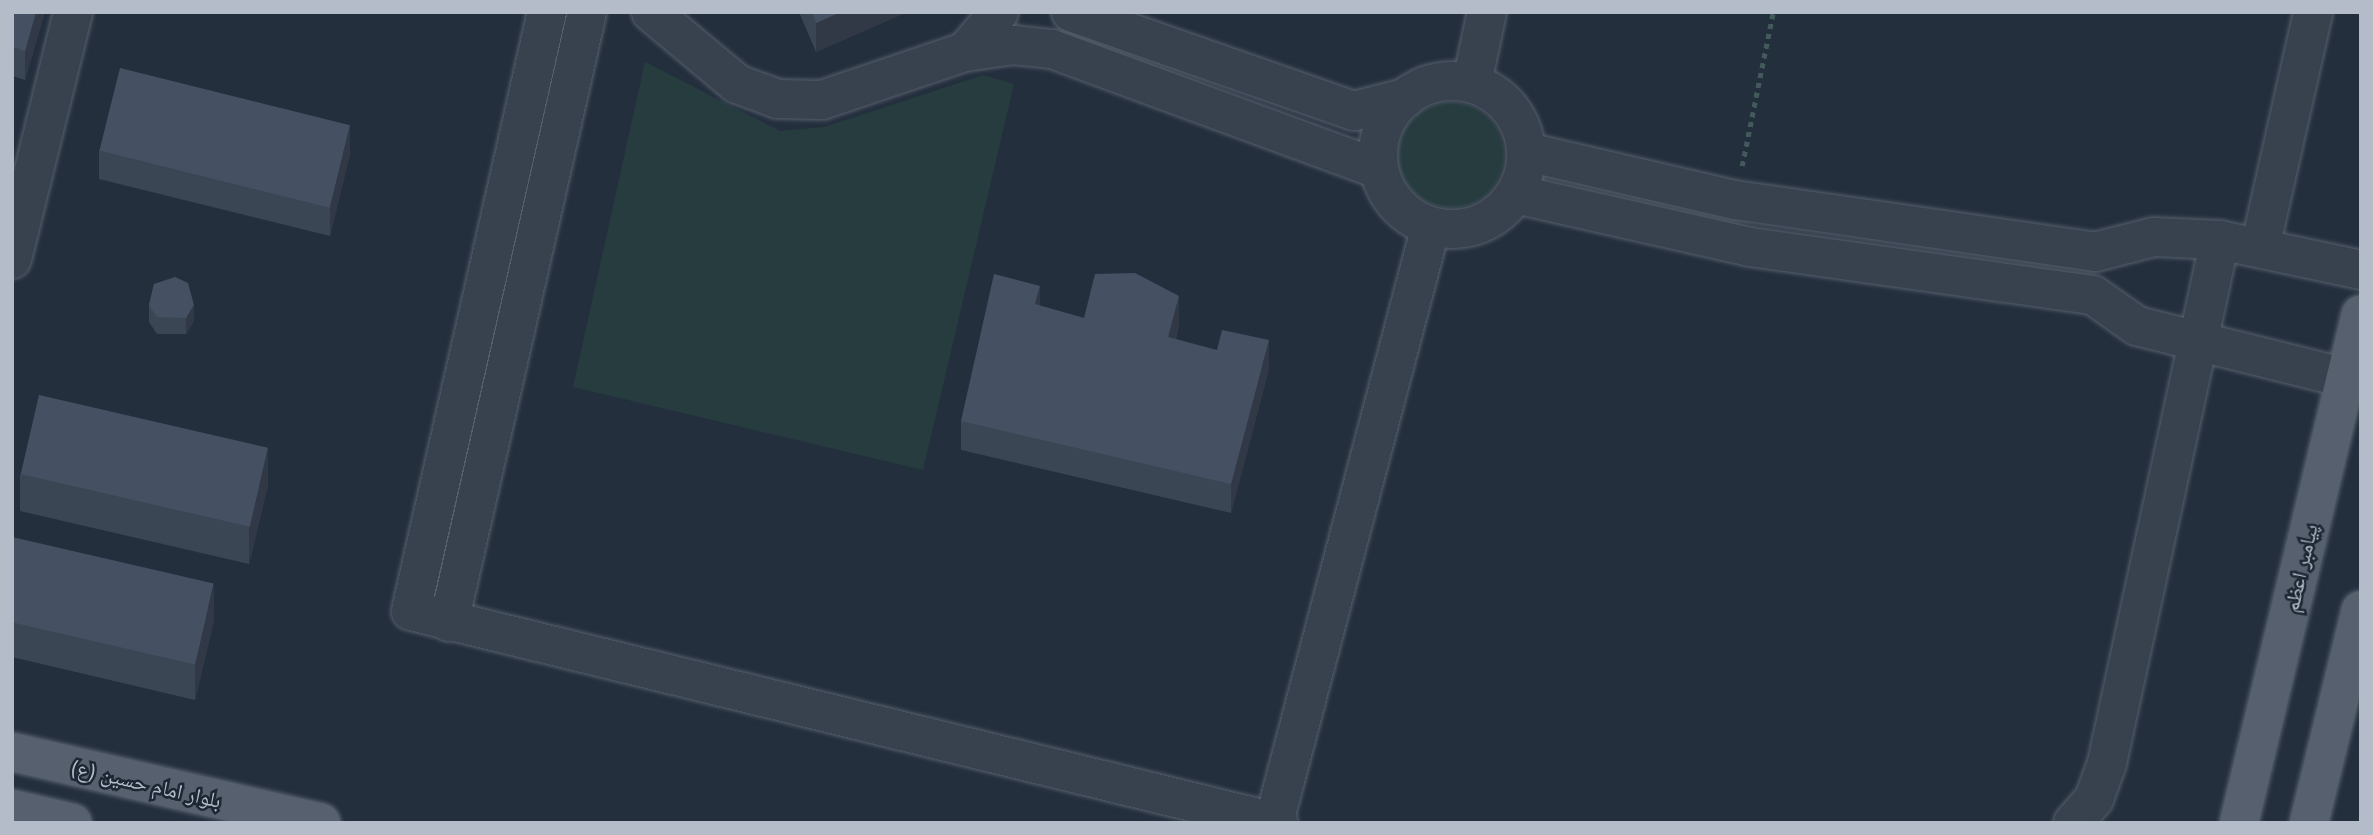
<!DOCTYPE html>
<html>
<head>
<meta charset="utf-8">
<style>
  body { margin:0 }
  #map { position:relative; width:2373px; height:835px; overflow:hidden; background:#242f3e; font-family:Mulish,"Noto Naskh Arabic",sans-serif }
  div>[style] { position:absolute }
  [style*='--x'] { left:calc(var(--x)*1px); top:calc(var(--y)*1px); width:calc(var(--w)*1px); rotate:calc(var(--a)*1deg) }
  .green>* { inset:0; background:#263c3f }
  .round { border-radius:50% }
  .path>* { height:4.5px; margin-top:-2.25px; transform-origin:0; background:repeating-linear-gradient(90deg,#44595c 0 5px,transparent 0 10px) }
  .roads { filter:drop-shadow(0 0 2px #565f6c) drop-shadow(0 0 2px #565f6c) }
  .minor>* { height:38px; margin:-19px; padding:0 19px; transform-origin:19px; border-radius:19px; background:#38414e }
  .minor>.ring { margin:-19px; padding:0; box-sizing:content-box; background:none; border:38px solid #38414e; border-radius:50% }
  .major>* { height:38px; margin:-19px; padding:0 19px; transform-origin:19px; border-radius:19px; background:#56606e }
  .wall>* { inset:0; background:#3b4654 }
  .shaded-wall>* { inset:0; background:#303945 }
  .building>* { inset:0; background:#455162; transform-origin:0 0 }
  span { translate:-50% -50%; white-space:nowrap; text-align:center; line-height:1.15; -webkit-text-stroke:5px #1d2633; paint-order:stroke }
  .street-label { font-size:21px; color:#b4bcc9 }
  .frame { position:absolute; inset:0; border:14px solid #b4bcc9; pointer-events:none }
</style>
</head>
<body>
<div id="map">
  <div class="green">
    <i style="clip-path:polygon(645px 62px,780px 131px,824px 127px,983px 75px,1014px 84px,923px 470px,573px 387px)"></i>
    <i class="round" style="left:1398px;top:102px;width:106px;height:106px"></i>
  </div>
  <div class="path">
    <i style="--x:1742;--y:166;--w:157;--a:-78.6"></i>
  </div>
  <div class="roads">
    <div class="minor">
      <i style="--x:547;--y:12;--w:614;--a:102.79"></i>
      <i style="--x:411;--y:611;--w:893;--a:13.74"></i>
      <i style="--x:651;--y:12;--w:112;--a:39.9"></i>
      <i style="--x:737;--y:84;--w:44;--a:20.1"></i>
      <i style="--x:778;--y:99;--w:44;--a:1.3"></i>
      <i style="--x:822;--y:100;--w:151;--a:-18.6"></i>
      <i style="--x:965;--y:52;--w:52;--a:-49.6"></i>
      <i style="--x:1071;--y:12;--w:300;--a:19.3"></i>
      <i style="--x:1354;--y:111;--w:53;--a:-14.3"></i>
      <i style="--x:965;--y:52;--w:49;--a:-8.3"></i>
      <i style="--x:1013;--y:45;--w:39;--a:6"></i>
      <i style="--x:1052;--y:49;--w:348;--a:20.2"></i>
      <i class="ring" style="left:1378px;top:81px;width:110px;height:110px"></i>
      <i style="--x:1472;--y:83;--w:73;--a:-78.1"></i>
      <i style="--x:1527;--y:152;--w:213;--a:13"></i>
      <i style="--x:1735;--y:200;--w:364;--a:8.2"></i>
      <i style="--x:2095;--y:252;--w:61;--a:-14.3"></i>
      <i style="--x:2154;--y:237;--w:66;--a:2.6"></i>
      <i style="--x:2220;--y:240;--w:144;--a:12"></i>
      <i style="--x:1515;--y:194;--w:241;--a:12.7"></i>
      <i style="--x:1750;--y:247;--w:346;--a:8"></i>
      <i style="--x:2093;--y:295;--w:54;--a:35.2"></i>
      <i style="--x:2137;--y:326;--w:214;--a:14"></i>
      <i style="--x:2260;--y:248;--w:242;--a:-77.3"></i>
      <i style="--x:12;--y:259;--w:254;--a:-76.1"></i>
      <i style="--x:449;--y:622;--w:625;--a:-77.25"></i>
      <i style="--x:1274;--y:822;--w:616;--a:-75.24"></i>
      <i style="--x:2073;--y:823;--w:32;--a:-49"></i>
      <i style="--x:2094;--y:799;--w:38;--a:-70"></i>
      <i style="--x:2107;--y:763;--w:535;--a:-77.81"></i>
    </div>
    <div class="major">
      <i style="--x:12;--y:752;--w:317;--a:12.9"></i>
      <i style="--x:12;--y:809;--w:62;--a:13.1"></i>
      <i style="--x:2239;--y:823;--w:523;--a:-76.52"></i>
      <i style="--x:2309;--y:823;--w:219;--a:-76.3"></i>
    </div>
  </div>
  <div class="wall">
    <i style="clip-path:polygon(12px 12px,45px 12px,25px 80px,12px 76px)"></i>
    <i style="clip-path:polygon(799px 12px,907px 12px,816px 52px)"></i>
    <i style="clip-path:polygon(99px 150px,350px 154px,330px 236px,99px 179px)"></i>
    <i style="clip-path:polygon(154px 284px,194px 321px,186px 334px,157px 334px,149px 322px,149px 305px)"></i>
    <i style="clip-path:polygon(1040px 306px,1084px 318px,1179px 325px,1176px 339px,1269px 369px,1231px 513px,961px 450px,961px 421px)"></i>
    <i style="clip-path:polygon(20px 474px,268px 485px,249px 564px,20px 511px)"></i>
    <i style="clip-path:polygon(12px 537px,214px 621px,195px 700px,12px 657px)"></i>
  </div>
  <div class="shaded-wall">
    <i style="clip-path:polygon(36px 12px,45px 12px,25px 80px,25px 51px)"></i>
    <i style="clip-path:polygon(841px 12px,907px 12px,816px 52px,816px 23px)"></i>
    <i style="clip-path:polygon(350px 125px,350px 154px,330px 236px,330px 207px)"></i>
    <i style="clip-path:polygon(1040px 286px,1040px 315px,1035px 304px)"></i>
    <i style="clip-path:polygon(1179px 296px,1179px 325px,1168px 366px,1168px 337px)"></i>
    <i style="clip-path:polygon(194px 305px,194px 321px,186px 334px,186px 318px)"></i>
    <i style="clip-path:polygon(1269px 340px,1269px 369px,1231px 513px,1231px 484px)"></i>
    <i style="clip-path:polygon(268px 449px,268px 485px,249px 564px,249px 528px)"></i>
    <i style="clip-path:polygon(214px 584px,214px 621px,195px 700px,195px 663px)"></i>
  </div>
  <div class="building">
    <i style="clip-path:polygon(12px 12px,36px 12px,25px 51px,12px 47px)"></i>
    <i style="clip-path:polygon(812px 12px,841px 12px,816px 23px)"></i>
    <i style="left:120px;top:68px;width:237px;height:85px;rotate:14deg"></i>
    <i style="clip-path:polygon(1135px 273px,1179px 296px,1168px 337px,1217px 350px,1222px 330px,1269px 340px,1231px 484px,961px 421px,994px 274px,1040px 286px,1035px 304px,1084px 318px,1095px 274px)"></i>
    <i style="clip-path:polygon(175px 277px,188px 283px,194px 305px,186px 318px,157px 317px,149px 305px,154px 284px)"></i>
    <i style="left:39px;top:395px;width:235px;height:81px;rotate:13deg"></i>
    <i style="left:12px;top:537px;width:207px;height:83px;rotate:13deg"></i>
  </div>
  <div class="street-label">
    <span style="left:2300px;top:568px;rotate:-77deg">پیامبر اعظم</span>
    <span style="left:146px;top:783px;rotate:13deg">بلوار امام حسین (ع)</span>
  </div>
  <div class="frame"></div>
</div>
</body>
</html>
